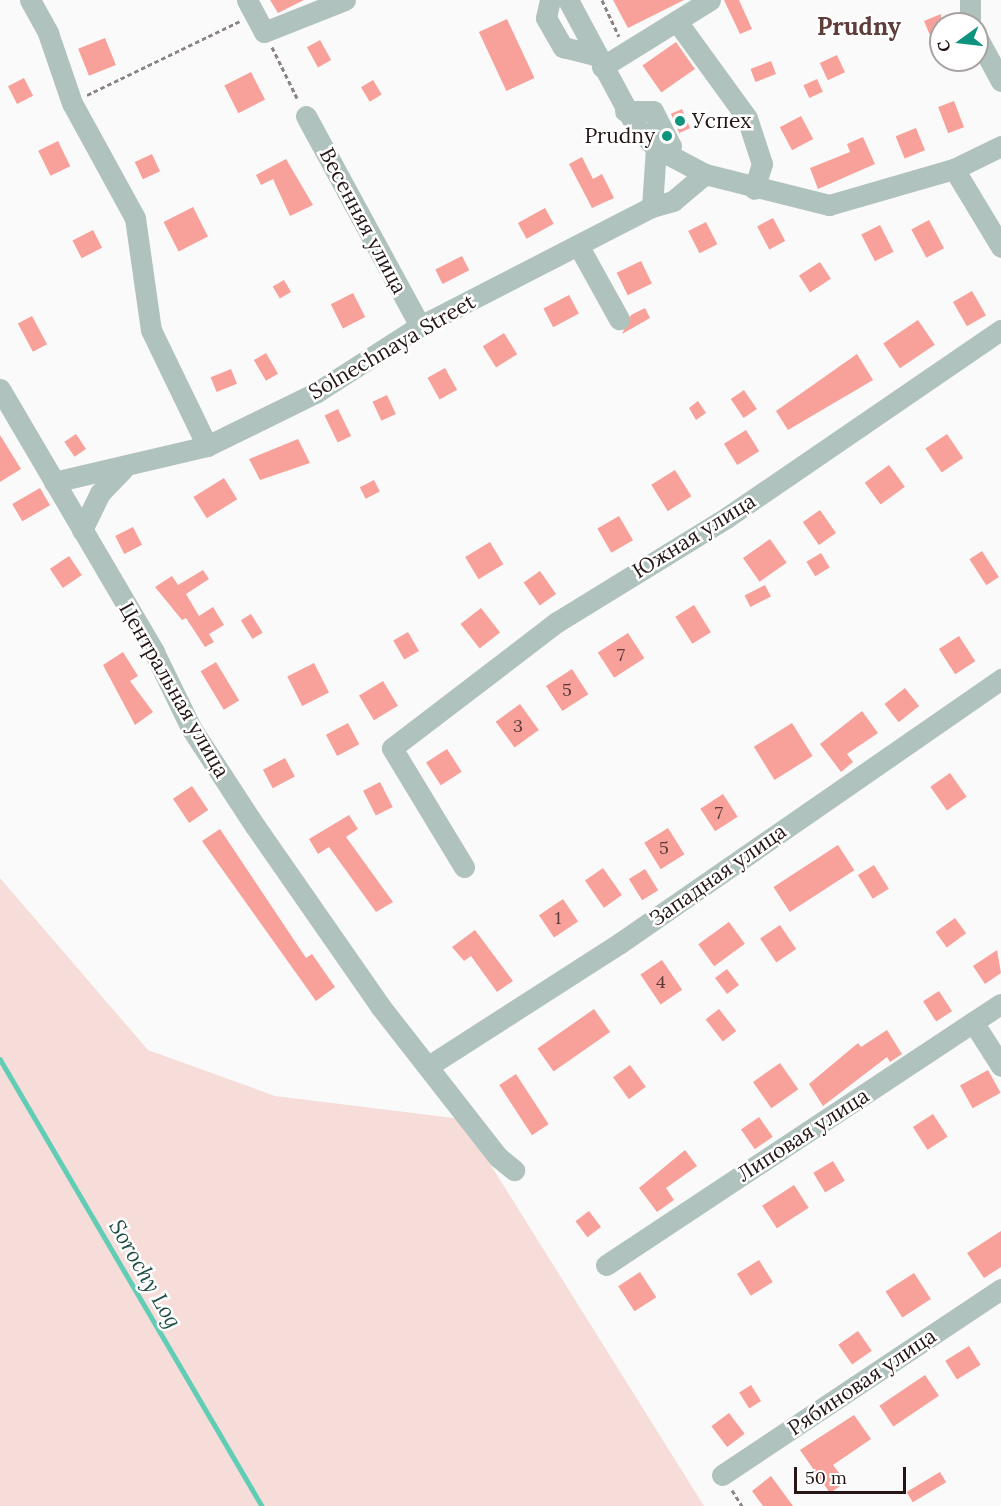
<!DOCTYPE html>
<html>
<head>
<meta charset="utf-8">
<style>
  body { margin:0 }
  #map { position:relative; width:1001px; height:1506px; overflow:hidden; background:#fafafa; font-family:Lora,serif }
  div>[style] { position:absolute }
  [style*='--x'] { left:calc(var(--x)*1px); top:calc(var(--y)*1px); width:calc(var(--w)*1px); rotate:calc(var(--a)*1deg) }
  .green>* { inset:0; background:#f6ddda }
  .stream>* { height:4.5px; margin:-2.25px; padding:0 2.25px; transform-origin:2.25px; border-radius:2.25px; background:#62cdb5 }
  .building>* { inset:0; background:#f8a19a; transform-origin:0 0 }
  .path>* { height:3px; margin-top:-1.5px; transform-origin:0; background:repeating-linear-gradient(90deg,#8b8382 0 4.5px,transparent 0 7.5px) }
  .minor>* { height:21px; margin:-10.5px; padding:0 10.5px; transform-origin:10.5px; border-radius:10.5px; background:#b0c2bd }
  .dots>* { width:16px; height:16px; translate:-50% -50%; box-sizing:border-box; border:3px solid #fff; border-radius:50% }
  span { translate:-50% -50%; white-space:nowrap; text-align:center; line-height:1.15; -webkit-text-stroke:5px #fff; paint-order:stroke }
  .number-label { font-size:18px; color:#5a3936 }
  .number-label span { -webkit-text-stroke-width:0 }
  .poi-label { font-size:21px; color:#251615 }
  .left { translate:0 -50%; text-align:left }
  .right { translate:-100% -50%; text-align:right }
  .street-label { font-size:21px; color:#251615 }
  .water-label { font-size:22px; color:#214f45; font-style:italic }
  .quarter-label { font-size:24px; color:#5f3d3b; font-weight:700 }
  .north { position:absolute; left:929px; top:12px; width:60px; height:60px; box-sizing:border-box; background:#fff; border:2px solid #a8a2a1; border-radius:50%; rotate:255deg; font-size:16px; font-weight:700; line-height:24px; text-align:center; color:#251615 }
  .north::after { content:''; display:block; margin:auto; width:21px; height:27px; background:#0e947e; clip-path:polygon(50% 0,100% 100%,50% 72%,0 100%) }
  .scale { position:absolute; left:794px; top:1467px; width:112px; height:27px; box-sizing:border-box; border:3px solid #251615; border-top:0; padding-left:8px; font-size:18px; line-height:21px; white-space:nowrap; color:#251615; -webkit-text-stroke:4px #fff; paint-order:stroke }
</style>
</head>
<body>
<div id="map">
  <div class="green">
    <i style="clip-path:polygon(0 878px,148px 1050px,275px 1096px,462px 1119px,704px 1506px,0 1506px)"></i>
  </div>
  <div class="stream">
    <i style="--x:0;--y:1059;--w:518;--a:59.62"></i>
  </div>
  <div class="building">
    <i style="clip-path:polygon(270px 0,304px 0,278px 13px)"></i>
    <i style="clip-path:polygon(613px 0,684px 0,628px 28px)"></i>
    <i style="clip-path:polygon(724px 0,739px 0,752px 29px,740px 34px)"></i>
    <i style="clip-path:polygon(941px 14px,941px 36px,932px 40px,924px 21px)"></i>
    <i style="left:507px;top:19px;width:65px;height:31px;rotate:65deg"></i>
    <i style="left:105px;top:38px;width:29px;height:29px;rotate:68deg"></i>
    <i style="left:320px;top:40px;width:23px;height:15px;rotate:61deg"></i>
    <i style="left:676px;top:42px;width:33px;height:41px;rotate:55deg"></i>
    <i style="left:837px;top:55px;width:19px;height:19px;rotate:65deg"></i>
    <i style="left:771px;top:61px;width:14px;height:22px;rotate:69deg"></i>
    <i style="left:251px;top:72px;width:31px;height:30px;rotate:63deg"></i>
    <i style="left:24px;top:78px;width:20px;height:18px;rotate:63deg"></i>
    <i style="left:817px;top:79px;width:14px;height:15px;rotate:65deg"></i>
    <i style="left:373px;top:80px;width:17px;height:14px;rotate:59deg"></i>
    <i style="left:954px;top:101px;width:28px;height:17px;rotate:69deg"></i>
    <i style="left:682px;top:109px;width:21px;height:12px;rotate:67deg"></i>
    <i style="left:801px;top:116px;width:26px;height:24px;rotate:62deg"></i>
    <i style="left:916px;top:128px;width:24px;height:22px;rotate:68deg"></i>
    <i style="clip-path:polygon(863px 137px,875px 164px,818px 189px,810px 168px,850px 152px,847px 144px)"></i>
    <i style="left:58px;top:141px;width:28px;height:22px;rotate:64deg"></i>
    <i style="left:152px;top:154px;width:19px;height:19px;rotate:65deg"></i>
    <i style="clip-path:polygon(582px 157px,593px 179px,602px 174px,614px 198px,592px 208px,569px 164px)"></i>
    <i style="clip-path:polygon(286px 159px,313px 205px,290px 216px,273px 179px,261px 185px,256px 175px)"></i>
    <i style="left:193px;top:207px;width:33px;height:33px;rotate:63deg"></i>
    <i style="left:545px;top:208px;width:18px;height:31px;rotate:61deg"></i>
    <i style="left:773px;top:218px;width:26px;height:18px;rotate:62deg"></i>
    <i style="left:929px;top:220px;width:32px;height:20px;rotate:62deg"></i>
    <i style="left:706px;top:222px;width:25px;height:20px;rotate:63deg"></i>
    <i style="left:880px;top:225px;width:30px;height:21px;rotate:63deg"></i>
    <i style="left:93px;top:230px;width:20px;height:23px;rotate:63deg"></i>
    <i style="left:462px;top:256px;width:16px;height:30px;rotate:63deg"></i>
    <i style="left:641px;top:261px;width:25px;height:27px;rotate:64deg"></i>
    <i style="left:820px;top:262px;width:20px;height:25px;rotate:57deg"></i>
    <i style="left:284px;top:280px;width:14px;height:13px;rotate:60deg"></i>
    <i style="left:972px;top:291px;width:28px;height:22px;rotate:60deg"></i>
    <i style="left:353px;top:293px;width:27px;height:25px;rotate:63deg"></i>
    <i style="left:569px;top:295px;width:21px;height:29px;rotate:62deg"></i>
    <i style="clip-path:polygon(645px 308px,650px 318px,622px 334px,631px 315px)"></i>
    <i style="left:32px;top:316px;width:32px;height:16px;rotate:62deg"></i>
    <i style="left:918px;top:320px;width:30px;height:42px;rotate:56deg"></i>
    <i style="left:504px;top:333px;width:25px;height:25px;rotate:58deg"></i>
    <i style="left:266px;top:353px;width:24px;height:14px;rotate:60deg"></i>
    <i style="clip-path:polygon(857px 354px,873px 380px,788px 430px,776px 411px)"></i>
    <i style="left:445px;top:368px;width:25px;height:20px;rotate:61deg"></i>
    <i style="left:231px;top:369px;width:16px;height:22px;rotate:68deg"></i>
    <i style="left:744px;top:390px;width:23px;height:16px;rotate:56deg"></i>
    <i style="left:387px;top:395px;width:21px;height:16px;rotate:65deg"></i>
    <i style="clip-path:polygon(698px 401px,706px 413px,696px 420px,689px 408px)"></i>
    <i style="left:338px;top:409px;width:30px;height:15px;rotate:64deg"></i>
    <i style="left:746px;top:430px;width:25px;height:26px;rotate:58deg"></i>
    <i style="left:76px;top:434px;width:18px;height:14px;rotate:56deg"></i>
    <i style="left:947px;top:434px;width:29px;height:26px;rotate:56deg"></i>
    <i style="clip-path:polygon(0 435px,21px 469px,0 482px)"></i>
    <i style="clip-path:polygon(298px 439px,310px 463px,260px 480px,249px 459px)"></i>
    <i style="left:889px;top:465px;width:27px;height:30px;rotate:54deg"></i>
    <i style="left:675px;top:470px;width:31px;height:28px;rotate:58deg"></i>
    <i style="left:224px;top:478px;width:25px;height:36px;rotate:58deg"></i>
    <i style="left:374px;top:480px;width:13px;height:16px;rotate:63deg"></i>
    <i style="left:40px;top:488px;width:20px;height:32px;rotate:60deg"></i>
    <i style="left:820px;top:510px;width:28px;height:21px;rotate:55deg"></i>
    <i style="left:619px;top:516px;width:28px;height:25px;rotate:60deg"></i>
    <i style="left:133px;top:527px;width:20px;height:20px;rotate:63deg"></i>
    <i style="left:770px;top:539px;width:29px;height:33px;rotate:55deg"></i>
    <i style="left:490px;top:542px;width:26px;height:29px;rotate:59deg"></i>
    <i style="left:982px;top:551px;width:31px;height:15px;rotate:57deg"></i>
    <i style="left:821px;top:553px;width:17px;height:17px;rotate:59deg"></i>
    <i style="left:69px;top:556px;width:23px;height:23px;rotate:56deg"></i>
    <i style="clip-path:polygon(203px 570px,209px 579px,186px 594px,199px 616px,213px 607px,224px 625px,209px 634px,214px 642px,205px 647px,186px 618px,182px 620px,155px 587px,172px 576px,178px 585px)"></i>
    <i style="left:540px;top:571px;width:28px;height:20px;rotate:55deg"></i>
    <i style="left:765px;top:585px;width:13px;height:23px;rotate:63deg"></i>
    <i style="left:694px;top:605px;width:32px;height:22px;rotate:58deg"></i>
    <i style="left:481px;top:608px;width:31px;height:26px;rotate:52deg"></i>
    <i style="left:251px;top:614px;width:22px;height:12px;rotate:58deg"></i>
    <i style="left:408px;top:632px;width:22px;height:17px;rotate:60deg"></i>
    <i style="left:628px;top:633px;width:30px;height:36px;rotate:57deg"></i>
    <i style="left:959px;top:636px;width:30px;height:24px;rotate:57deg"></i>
    <i style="clip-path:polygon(123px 652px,138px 676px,130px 681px,153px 712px,135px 725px,103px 665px)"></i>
    <i style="left:216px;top:662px;width:45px;height:18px;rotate:59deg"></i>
    <i style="left:314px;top:663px;width:33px;height:30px;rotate:63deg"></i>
    <i style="left:572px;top:669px;width:30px;height:31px;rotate:57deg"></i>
    <i style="left:383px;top:681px;width:29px;height:28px;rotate:59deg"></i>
    <i style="left:905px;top:688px;width:23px;height:26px;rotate:52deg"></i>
    <i style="left:520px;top:704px;width:32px;height:30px;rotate:54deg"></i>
    <i style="clip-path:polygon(862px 711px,878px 733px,847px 754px,853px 762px,841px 772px,820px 744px)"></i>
    <i style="left:348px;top:723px;width:24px;height:25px;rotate:62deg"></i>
    <i style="left:792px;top:723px;width:39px;height:45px;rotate:58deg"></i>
    <i style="left:447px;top:749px;width:27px;height:25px;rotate:57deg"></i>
    <i style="left:285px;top:758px;width:21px;height:25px;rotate:62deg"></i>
    <i style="left:950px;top:773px;width:29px;height:24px;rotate:55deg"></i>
    <i style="left:380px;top:782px;width:28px;height:19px;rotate:63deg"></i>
    <i style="left:192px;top:786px;width:29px;height:23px;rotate:56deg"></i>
    <i style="left:723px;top:794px;width:27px;height:27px;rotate:57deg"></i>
    <i style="clip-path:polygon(349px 815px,358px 829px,346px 837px,393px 902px,376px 912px,329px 847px,318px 854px,309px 839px)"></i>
    <i style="left:668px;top:828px;width:31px;height:28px;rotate:58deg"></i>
    <i style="clip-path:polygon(220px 829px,306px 958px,312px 954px,335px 987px,316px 1001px,202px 841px)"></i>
    <i style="left:838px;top:845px;width:30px;height:77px;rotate:57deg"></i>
    <i style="left:874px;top:865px;width:28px;height:19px;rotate:58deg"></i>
    <i style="left:603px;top:868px;width:33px;height:22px;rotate:55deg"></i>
    <i style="left:645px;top:869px;width:25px;height:19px;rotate:58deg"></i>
    <i style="left:563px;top:899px;width:27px;height:29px;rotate:56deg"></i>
    <i style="left:955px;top:918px;width:19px;height:24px;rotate:54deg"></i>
    <i style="left:729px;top:922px;width:27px;height:38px;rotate:54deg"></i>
    <i style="left:780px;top:925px;width:29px;height:24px;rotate:56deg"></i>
    <i style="clip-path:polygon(475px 930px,513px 981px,497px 992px,471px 956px,464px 961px,452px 947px)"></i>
    <i style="clip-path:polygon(997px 950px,1001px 973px,985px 984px,973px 966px)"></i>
    <i style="left:662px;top:960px;width:36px;height:26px;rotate:56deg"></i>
    <i style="left:727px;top:969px;width:20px;height:15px;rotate:53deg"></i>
    <i style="left:939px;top:991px;width:24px;height:19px;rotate:57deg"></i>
    <i style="left:594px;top:1009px;width:28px;height:69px;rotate:55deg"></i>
    <i style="left:719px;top:1009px;width:28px;height:17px;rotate:52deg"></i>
    <i style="clip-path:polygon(887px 1030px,902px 1054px,890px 1062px,887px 1057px,823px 1106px,809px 1084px,858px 1043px,861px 1047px)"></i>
    <i style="left:780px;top:1063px;width:32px;height:33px;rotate:55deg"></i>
    <i style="left:630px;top:1065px;width:27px;height:21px;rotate:54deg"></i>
    <i style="left:988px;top:1070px;width:26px;height:32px;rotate:61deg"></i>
    <i style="left:516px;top:1074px;width:60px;height:20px;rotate:57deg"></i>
    <i style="left:933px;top:1114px;width:27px;height:24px;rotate:57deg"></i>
    <i style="left:759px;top:1117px;width:24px;height:22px;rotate:55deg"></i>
    <i style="clip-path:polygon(685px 1150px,697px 1166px,666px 1188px,674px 1200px,657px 1212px,639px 1188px)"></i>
    <i style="left:833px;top:1161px;width:23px;height:23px;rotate:59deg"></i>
    <i style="left:794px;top:1185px;width:27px;height:38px;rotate:57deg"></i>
    <i style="left:589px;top:1211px;width:20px;height:17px;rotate:53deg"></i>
    <i style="clip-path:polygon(1001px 1231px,1001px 1267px,984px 1278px,967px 1253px)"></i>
    <i style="left:759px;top:1260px;width:26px;height:26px;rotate:58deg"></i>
    <i style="left:640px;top:1272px;width:30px;height:26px;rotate:57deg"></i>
    <i style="left:914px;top:1273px;width:31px;height:34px;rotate:57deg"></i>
    <i style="left:858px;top:1331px;width:24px;height:24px;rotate:55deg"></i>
    <i style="left:969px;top:1346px;width:22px;height:28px;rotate:58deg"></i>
    <i style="left:925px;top:1375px;width:25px;height:55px;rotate:56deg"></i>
    <i style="left:751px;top:1385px;width:19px;height:14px;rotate:58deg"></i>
    <i style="left:729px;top:1413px;width:26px;height:22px;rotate:53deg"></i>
    <i style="clip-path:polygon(854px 1415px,871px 1439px,833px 1465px,846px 1482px,830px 1493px,800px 1450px)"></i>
    <i style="left:940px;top:1472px;width:12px;height:39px;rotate:59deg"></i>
    <i style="clip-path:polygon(771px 1476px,793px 1506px,763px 1506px,752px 1491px)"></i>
  </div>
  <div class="path">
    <i style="--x:602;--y:0;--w:40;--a:65"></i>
    <i style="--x:272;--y:47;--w:59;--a:63.9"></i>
    <i style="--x:87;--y:95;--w:170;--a:-25.8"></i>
    <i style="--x:732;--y:1490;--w:19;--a:58"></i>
  </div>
  <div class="minor">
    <i style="--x:30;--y:0;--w:38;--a:61"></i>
    <i style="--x:48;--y:33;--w:74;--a:71.1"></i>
    <i style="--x:72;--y:103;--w:131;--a:61.3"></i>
    <i style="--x:135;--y:218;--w:113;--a:81.9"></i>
    <i style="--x:151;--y:330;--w:129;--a:64.2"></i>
    <i style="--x:247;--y:0;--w:36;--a:62"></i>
    <i style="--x:264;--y:32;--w:87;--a:-21.6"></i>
    <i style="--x:550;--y:0;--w:18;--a:103"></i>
    <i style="--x:546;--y:18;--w:34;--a:60"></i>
    <i style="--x:563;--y:47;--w:33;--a:14"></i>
    <i style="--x:568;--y:0;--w:142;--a:61.8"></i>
    <i style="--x:635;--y:125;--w:31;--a:48"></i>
    <i style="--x:656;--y:148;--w:55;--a:28"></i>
    <i style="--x:705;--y:174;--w:128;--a:14"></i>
    <i style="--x:829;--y:205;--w:130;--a:-16.1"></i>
    <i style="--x:954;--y:169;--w:52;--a:-26.1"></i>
    <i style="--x:970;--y:0;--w:24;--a:90"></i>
    <i style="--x:678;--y:23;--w:117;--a:54"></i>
    <i style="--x:747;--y:118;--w:48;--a:71.9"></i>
    <i style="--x:762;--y:164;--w:26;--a:108"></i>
    <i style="--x:977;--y:37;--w:50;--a:61.4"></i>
    <i style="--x:602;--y:67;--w:127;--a:-31.8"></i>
    <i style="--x:625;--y:111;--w:28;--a:0"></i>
    <i style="--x:653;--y:111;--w:39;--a:63"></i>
    <i style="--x:671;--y:146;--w:11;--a:139"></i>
    <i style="--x:306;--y:116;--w:239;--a:61.5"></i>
    <i style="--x:656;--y:148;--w:59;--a:93.9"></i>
    <i style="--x:652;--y:207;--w:22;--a:-16"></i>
    <i style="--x:673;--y:201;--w:42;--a:-40.2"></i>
    <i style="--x:954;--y:169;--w:91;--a:58.9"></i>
    <i style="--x:578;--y:245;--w:85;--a:61"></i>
    <i style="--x:0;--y:389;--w:305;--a:59.6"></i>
    <i style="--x:154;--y:652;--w:85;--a:64"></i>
    <i style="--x:191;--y:728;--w:117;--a:56.9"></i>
    <i style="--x:255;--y:826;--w:219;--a:55.2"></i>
    <i style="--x:380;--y:1006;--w:192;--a:52"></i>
    <i style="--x:498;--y:1157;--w:21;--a:39"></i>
    <i style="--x:54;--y:482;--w:157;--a:-13.2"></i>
    <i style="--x:207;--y:446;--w:123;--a:-26.1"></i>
    <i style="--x:317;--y:392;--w:122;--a:-32.7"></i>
    <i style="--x:420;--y:326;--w:261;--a:-27.2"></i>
    <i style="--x:82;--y:530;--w:41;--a:-64.1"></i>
    <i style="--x:100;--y:493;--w:33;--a:-46"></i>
    <i style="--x:464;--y:867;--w:139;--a:-121.2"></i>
    <i style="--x:392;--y:748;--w:208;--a:-37.4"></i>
    <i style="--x:557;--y:622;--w:198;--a:-31.6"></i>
    <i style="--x:726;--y:518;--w:333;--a:-34.4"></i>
    <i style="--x:973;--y:1022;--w:52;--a:57.5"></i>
    <i style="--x:430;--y:1065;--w:226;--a:-32.7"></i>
    <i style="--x:620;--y:943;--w:464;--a:-34.7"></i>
    <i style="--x:606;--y:1265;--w:473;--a:-33.5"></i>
    <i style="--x:722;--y:1475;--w:335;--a:-33.7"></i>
  </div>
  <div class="dots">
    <i style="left:680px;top:121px;background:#0e947e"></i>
    <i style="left:667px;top:136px;background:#0e947e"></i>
  </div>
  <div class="number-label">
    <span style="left:621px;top:655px">7</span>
    <span style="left:567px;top:690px">5</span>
    <span style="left:518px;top:726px">3</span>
    <span style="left:719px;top:813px">7</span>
    <span style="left:664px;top:848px">5</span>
    <span style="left:558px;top:918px">1</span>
    <span style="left:661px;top:982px">4</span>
  </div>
  <div class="poi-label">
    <span class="left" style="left:692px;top:121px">Успех</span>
    <span class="right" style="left:655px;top:136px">Prudny</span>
  </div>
  <div class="street-label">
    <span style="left:363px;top:221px;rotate:62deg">Весенняя улица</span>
    <span style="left:392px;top:347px;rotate:-30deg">Solnechnaya Street</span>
    <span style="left:694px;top:536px;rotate:-32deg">Южная улица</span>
    <span style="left:174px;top:690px;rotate:60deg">Центральная улица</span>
    <span style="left:718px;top:875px;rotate:-35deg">Западная улица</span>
    <span style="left:803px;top:1135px;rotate:-33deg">Липовая улица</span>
    <span style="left:862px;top:1382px;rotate:-34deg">Рябиновая улица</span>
  </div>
  <div class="water-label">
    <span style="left:145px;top:1274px;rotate:60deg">Sorochy Log</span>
  </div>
  <div class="quarter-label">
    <span style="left:859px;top:27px">Prudny</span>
  </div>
  <div class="north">С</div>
  <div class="scale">50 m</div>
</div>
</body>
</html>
